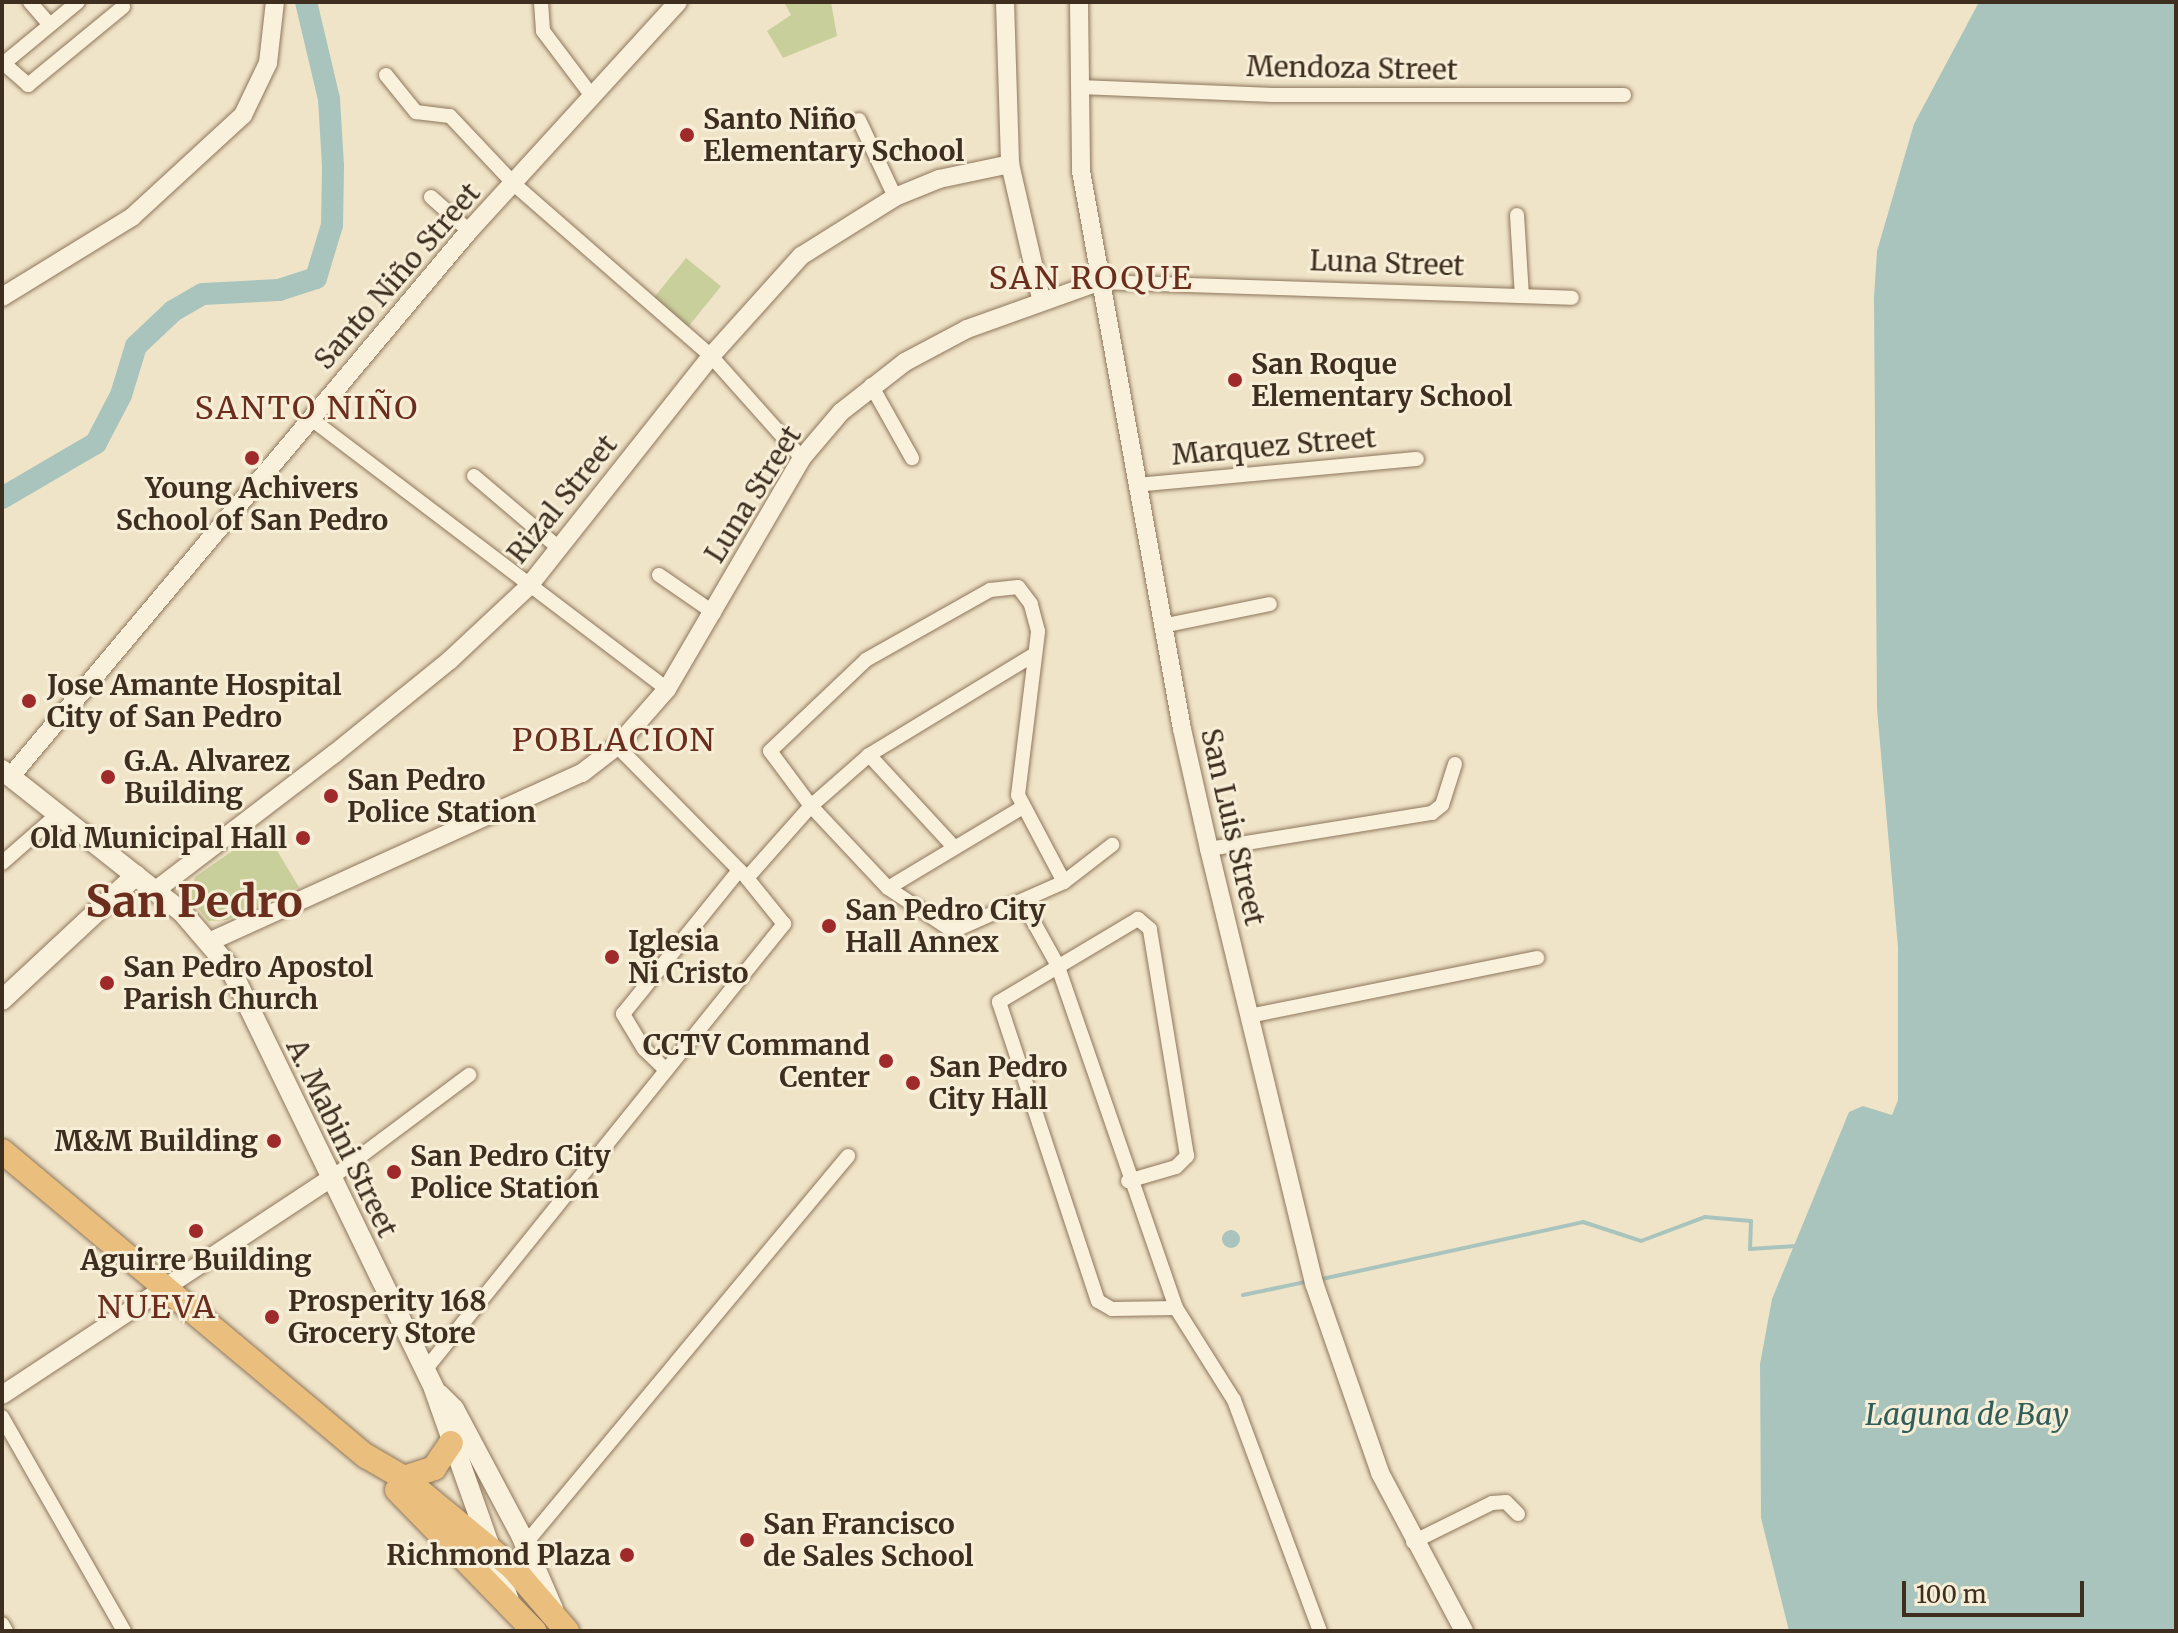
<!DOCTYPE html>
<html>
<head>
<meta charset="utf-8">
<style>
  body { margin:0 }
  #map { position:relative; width:2178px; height:1633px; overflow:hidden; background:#f0e4c8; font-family:Merriweather,serif }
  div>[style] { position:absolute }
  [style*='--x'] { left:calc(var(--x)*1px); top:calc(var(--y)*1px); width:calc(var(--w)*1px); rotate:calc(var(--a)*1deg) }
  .green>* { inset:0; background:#c9cf9b; transform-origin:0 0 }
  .water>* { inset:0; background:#a9c4bc }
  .round { border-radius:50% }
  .stream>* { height:4px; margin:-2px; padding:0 2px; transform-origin:2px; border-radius:2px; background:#a9c4bc }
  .river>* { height:22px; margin:-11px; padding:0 11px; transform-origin:11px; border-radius:11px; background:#a9c4bc }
  .roads { filter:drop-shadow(0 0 2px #8d765c) drop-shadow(0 0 2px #8d765c) }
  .minor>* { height:14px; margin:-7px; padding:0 7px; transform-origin:7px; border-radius:7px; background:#faf1dc }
  .tertiary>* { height:18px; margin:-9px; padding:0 9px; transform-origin:9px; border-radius:9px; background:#faf1dc }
  .secondary>* { height:20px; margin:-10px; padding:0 10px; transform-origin:10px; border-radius:10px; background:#faf1dc }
  .trunk>* { height:24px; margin:-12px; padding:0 12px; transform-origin:12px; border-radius:12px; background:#eabe7c }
  .dots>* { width:22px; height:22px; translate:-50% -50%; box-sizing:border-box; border:4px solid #f7eed8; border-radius:50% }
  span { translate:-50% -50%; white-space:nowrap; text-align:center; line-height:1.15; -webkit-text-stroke:6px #f7eed8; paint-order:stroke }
  .street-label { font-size:28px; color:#3d2e20 }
  .poi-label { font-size:28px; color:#3d2e20; font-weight:700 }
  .left { translate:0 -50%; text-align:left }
  .right { translate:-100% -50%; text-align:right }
  .water-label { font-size:30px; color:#2f5d5a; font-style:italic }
  .quarter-label { font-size:32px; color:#6b2e1e; letter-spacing:2px }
  .town-label { font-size:44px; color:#6b2e1e; font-weight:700 }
  .frame { position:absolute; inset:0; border:4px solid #3d2e20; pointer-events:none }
  .scale { position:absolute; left:1902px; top:1581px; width:182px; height:36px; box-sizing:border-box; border:4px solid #3d2e20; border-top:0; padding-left:10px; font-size:24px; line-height:28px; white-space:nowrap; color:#3d2e20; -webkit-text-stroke:6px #f7eed8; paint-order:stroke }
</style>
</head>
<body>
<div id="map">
  <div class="green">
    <i style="clip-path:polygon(784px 2px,831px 2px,837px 36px,783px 58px,767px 31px,791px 15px)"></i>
    <i style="left:686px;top:258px;width:45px;height:52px;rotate:39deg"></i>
    <i style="clip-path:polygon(264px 829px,299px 887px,227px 920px,208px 921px,189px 897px,195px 877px)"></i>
  </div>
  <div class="water">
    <i style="clip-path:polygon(1979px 2px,2176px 2px,2176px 1631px,1789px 1631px,1761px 1518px,1760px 1364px,1772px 1299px,1849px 1112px,1863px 1106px,1892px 1115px,1898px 1100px,1898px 947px,1877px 709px,1874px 298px,1877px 251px,1914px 124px)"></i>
    <i class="round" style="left:1222px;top:1230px;width:18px;height:18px"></i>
  </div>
  <div class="stream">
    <i style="--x:1322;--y:1279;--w:267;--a:-12.3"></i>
    <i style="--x:1583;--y:1222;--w:61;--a:18.1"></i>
    <i style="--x:1641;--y:1241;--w:68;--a:-20.6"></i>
    <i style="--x:1705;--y:1217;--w:46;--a:5"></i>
    <i style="--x:1751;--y:1221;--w:28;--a:92"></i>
    <i style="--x:1750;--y:1249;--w:46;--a:-3.7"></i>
    <i style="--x:1243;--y:1295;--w:63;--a:-11.8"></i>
  </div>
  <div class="river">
    <i style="--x:2;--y:498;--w:109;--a:-30.3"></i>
    <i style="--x:96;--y:443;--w:54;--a:-62.5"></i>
    <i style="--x:121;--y:395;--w:51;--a:-73"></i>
    <i style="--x:136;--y:346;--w:51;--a:-43.4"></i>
    <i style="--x:173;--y:311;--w:34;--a:-30"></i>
    <i style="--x:203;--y:294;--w:76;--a:-3"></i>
    <i style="--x:279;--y:290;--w:39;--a:-18"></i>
    <i style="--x:316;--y:278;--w:55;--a:-73.2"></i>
    <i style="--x:332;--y:225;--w:59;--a:-89"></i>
    <i style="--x:333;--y:166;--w:67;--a:-93.4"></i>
    <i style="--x:329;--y:99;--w:100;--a:-103.3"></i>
  </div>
  <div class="roads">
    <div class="minor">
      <i style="--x:30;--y:2;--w:30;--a:49"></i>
      <i style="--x:541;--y:2;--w:29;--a:86"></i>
      <i style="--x:543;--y:31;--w:81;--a:53"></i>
      <i style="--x:2;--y:62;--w:35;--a:41"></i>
      <i style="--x:28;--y:85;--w:123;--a:-39.4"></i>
      <i style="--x:3;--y:64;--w:97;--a:-39.6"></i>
      <i style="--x:386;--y:75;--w:48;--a:51"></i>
      <i style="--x:416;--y:112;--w:34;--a:7"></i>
      <i style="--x:450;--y:116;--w:95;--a:46.7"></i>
      <i style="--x:515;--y:185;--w:260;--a:41.1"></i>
      <i style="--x:711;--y:356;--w:137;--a:48.3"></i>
      <i style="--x:1080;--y:87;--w:193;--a:2.4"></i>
      <i style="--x:1273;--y:95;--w:351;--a:0"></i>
      <i style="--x:859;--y:120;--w:85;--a:64.9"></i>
      <i style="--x:431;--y:197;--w:51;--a:41.8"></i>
      <i style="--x:1517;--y:215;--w:81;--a:86.5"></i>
      <i style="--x:1098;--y:282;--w:474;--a:1.9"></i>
      <i style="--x:871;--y:385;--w:84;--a:60.7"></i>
      <i style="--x:310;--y:418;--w:448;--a:37.2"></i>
      <i style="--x:474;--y:476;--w:113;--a:40.3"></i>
      <i style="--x:1136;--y:485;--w:282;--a:-5.3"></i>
      <i style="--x:659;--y:575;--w:67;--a:34.6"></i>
      <i style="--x:1162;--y:626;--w:110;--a:-11.5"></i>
      <i style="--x:617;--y:746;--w:181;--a:45.4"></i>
      <i style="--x:869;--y:755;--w:125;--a:47.3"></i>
      <i style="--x:1209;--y:849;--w:226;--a:-9.2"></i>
      <i style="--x:1432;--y:813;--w:13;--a:-39"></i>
      <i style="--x:1442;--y:805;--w:43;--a:-72.4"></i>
      <i style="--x:2;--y:863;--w:74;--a:-41.2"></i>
      <i style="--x:1064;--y:882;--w:98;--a:-117.9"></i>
      <i style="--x:1018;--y:795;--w:165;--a:-83"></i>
      <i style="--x:1038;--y:631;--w:28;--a:-105"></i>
      <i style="--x:1031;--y:604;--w:21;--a:-127"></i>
      <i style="--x:1018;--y:587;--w:28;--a:174"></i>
      <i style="--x:990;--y:590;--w:142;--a:150.6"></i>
      <i style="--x:866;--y:660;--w:132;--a:136.5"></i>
      <i style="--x:770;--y:751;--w:69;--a:53.3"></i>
      <i style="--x:811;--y:806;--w:112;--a:46.8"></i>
      <i style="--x:888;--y:888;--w:78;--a:33.5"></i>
      <i style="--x:953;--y:931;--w:121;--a:-23.8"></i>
      <i style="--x:1064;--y:882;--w:61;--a:-37.6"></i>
      <i style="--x:888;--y:888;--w:157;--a:-31"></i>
      <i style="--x:1023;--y:903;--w:70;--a:60.9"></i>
      <i style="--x:1057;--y:964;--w:364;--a:70.9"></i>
      <i style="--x:1176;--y:1308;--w:109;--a:57.8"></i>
      <i style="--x:1234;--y:1400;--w:246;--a:69.6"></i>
      <i style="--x:1249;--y:1016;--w:294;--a:-11.4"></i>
      <i style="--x:666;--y:1070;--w:30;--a:-136"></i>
      <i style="--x:644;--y:1049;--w:41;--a:-121"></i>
      <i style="--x:623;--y:1014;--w:185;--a:-51.1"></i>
      <i style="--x:330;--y:1179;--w:174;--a:-36.8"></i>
      <i style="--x:1128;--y:1181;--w:50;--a:-16.3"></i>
      <i style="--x:1176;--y:1167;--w:16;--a:-45"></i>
      <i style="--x:1187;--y:1156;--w:230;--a:-99.3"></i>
      <i style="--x:1150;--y:929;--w:16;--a:-140"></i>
      <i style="--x:1138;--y:919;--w:162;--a:149.2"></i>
      <i style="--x:999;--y:1002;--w:315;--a:71.7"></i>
      <i style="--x:1098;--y:1301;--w:16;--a:30"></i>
      <i style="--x:1112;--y:1309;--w:64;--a:-0.9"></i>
      <i style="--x:425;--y:1370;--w:573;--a:-51.17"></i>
      <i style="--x:784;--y:924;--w:59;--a:-128.8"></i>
      <i style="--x:747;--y:878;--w:96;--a:-48.4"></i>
      <i style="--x:811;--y:806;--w:77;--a:-41.3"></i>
      <i style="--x:869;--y:755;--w:194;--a:-31.3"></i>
      <i style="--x:2;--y:1417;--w:246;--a:60.3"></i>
      <i style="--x:1413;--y:1542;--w:88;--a:-26.3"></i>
      <i style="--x:1492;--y:1503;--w:14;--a:-4"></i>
      <i style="--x:1506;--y:1502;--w:17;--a:45"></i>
      <i style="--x:525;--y:1544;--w:505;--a:-50.22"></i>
      <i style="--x:2;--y:1624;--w:8;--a:60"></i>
    </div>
    <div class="tertiary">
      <i style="--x:1005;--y:2;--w:162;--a:88.2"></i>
      <i style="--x:1010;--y:164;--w:138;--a:77"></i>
      <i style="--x:1079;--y:2;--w:169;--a:89.3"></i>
      <i style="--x:1081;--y:171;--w:567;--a:79.74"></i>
      <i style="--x:1182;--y:729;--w:123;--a:77.3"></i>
      <i style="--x:1209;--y:849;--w:447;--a:76.4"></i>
      <i style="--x:1314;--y:1283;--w:201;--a:70.8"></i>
      <i style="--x:1380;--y:1473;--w:179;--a:62"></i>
      <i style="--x:2;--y:297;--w:153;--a:-31.6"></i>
      <i style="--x:132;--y:217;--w:151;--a:-42.6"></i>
      <i style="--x:243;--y:115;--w:58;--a:-64.3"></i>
      <i style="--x:268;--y:63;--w:61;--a:-83.5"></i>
      <i style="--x:11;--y:776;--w:712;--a:-49.96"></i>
      <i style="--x:469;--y:231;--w:310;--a:-47.6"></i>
      <i style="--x:156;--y:890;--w:224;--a:-37.4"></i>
      <i style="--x:334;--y:754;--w:149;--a:-39"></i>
      <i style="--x:450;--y:660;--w:107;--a:-43.1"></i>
      <i style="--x:528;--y:587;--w:295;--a:-51.6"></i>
      <i style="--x:711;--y:356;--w:135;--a:-48"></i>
      <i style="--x:801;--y:256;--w:111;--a:-32.1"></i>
      <i style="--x:895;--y:197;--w:48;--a:-22.2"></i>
      <i style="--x:939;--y:179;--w:73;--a:-11.9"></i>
      <i style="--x:211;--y:941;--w:407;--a:-24.4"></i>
      <i style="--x:582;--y:773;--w:44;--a:-37.6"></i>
      <i style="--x:617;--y:746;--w:76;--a:-48.7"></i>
      <i style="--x:667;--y:689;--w:268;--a:-59.7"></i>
      <i style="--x:802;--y:458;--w:60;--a:-49.7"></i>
      <i style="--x:841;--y:412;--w:81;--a:-38"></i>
      <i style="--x:905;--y:362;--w:70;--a:-28"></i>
      <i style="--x:967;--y:329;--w:139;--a:-19.7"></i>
      <i style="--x:2;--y:1395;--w:393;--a:-33.4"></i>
    </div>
    <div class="secondary">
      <i style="--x:2;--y:770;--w:229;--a:38.3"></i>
      <i style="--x:182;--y:912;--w:74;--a:49.4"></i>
      <i style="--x:230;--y:968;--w:468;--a:64.1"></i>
      <i style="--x:434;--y:1389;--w:225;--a:70.5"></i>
      <i style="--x:2;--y:1000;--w:183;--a:-43"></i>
      <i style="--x:439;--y:1394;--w:21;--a:45"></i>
      <i style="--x:454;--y:1409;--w:143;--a:62"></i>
      <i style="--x:521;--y:1535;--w:81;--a:66.6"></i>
    </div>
    <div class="trunk">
      <i style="--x:2;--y:1151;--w:475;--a:40"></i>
      <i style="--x:366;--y:1456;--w:44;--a:30.1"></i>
      <i style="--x:404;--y:1478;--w:141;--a:39.5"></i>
      <i style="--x:513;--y:1568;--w:83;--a:49.4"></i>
      <i style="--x:404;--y:1478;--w:32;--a:-18"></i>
      <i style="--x:434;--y:1468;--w:30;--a:-56"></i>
      <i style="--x:397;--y:1490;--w:197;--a:45.8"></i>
    </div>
  </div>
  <div class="dots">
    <i style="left:687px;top:135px;background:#9e2a2b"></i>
    <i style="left:1235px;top:380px;background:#9e2a2b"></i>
    <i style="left:252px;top:458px;background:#9e2a2b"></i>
    <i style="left:29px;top:701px;background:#9e2a2b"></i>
    <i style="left:108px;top:777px;background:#9e2a2b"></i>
    <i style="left:331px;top:796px;background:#9e2a2b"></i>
    <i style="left:303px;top:838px;background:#9e2a2b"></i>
    <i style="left:829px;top:926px;background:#9e2a2b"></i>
    <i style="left:612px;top:957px;background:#9e2a2b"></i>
    <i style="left:107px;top:983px;background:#9e2a2b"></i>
    <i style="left:886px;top:1061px;background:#9e2a2b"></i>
    <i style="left:913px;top:1083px;background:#9e2a2b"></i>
    <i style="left:274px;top:1141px;background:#9e2a2b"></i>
    <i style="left:394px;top:1172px;background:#9e2a2b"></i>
    <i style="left:196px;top:1231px;background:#9e2a2b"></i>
    <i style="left:272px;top:1317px;background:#9e2a2b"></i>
    <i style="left:747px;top:1540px;background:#9e2a2b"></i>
    <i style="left:627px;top:1555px;background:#9e2a2b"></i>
  </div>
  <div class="street-label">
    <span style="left:1352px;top:68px;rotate:1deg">Mendoza Street</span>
    <span style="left:1387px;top:263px;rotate:2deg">Luna Street</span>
    <span style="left:397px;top:276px;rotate:-49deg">Santo Niño Street</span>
    <span style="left:1274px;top:446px;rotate:-5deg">Marquez Street</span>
    <span style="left:753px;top:494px;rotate:-58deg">Luna Street</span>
    <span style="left:562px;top:499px;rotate:-51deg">Rizal Street</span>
    <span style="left:1233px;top:827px;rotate:77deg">San Luis Street</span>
    <span style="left:342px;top:1138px;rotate:64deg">A. Mabini Street</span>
  </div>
  <div class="poi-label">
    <span class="left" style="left:703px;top:135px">Santo Niño<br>Elementary School</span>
    <span class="left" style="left:1251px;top:380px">San Roque<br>Elementary School</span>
    <span style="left:252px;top:504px">Young Achivers<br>School of San Pedro</span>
    <span class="left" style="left:47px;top:701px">Jose Amante Hospital<br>City of San Pedro</span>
    <span class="left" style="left:124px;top:777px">G.A. Alvarez<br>Building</span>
    <span class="left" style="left:347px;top:796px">San Pedro<br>Police Station</span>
    <span class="right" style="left:287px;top:838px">Old Municipal Hall</span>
    <span class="left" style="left:845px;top:926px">San Pedro City<br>Hall Annex</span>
    <span class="left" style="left:628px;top:957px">Iglesia<br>Ni Cristo</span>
    <span class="left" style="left:123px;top:983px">San Pedro Apostol<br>Parish Church</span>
    <span class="right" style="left:870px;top:1061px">CCTV Command<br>Center</span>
    <span class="left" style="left:929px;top:1083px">San Pedro<br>City Hall</span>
    <span class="right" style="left:258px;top:1141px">M&amp;M Building</span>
    <span class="left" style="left:410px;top:1172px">San Pedro City<br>Police Station</span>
    <span style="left:196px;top:1260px">Aguirre Building</span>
    <span class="left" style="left:288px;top:1317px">Prosperity 168<br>Grocery Store</span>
    <span class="left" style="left:763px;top:1540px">San Francisco<br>de Sales School</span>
    <span class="right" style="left:611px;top:1555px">Richmond Plaza</span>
  </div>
  <div class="water-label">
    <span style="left:1967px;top:1414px">Laguna de Bay</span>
  </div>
  <div class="quarter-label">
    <span style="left:1091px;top:278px">SAN ROQUE</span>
    <span style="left:307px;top:408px">SANTO NIÑO</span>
    <span style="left:614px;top:740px">POBLACION</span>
    <span style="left:157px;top:1307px">NUEVA</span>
  </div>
  <div class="town-label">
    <span style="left:194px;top:902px">San Pedro</span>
  </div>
  <div class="frame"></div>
  <div class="scale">100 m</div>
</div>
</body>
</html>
